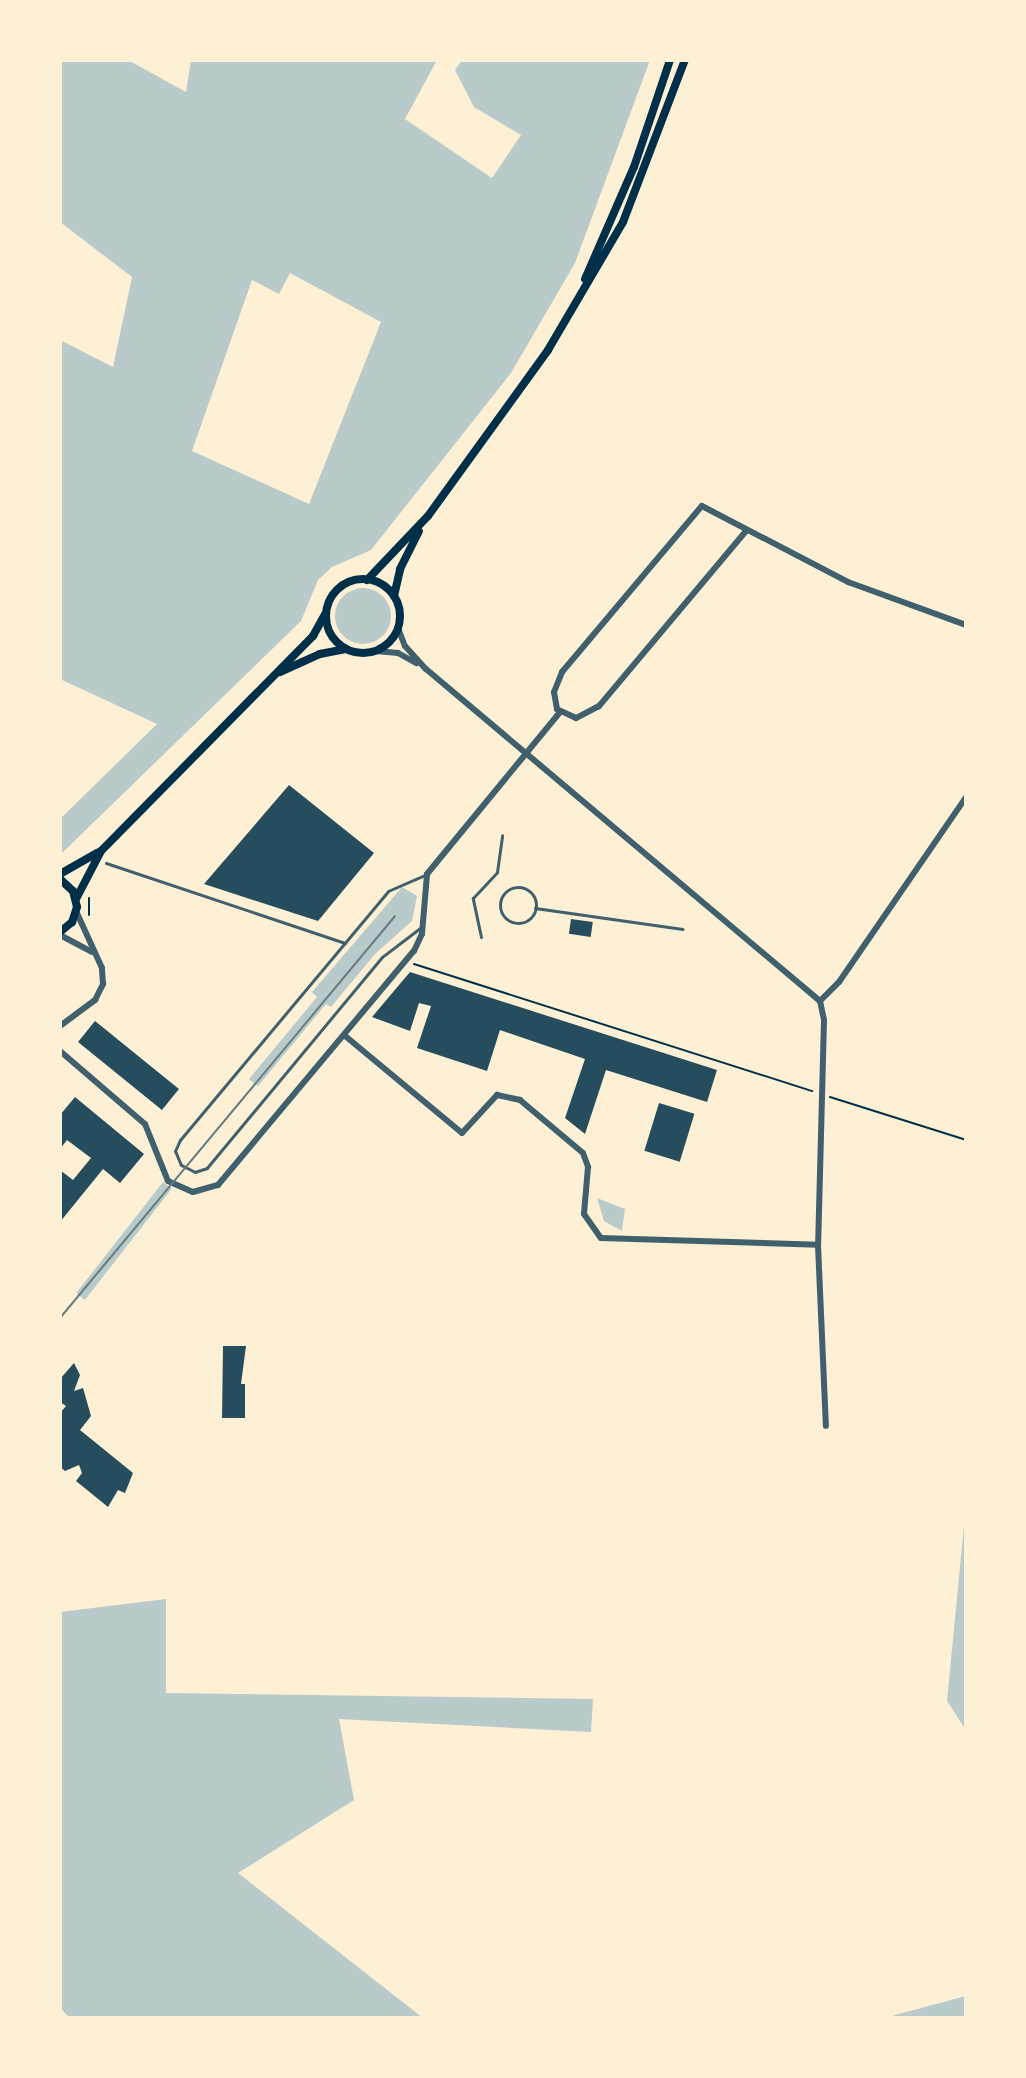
<!DOCTYPE html>
<html>
<head>
<meta charset="utf-8">
<style>
  body { margin:0 }
  #map { position:relative; width:1026px; height:2078px; overflow:hidden; background:#fdf0d5; font-family:Signika,sans-serif }
  div>[style] { position:absolute }
  [style*='--x'] { left:calc(var(--x)*1px); top:calc(var(--y)*1px); width:calc(var(--w)*1px); rotate:calc(var(--a)*1deg) }
  .green>* { inset:0; background:#b9caca; transform-origin:0 0 }
  .round { border-radius:50% }
  .building>* { inset:0; background:#264d5e; transform-origin:0 0 }
  .path>* { height:2px; margin:-1px; padding:0 1px; transform-origin:1px; border-radius:1px; background:#003049 }
  .service>* { height:3px; margin:-1.5px; padding:0 1.5px; transform-origin:1.5px; border-radius:1.5px; background:#3f606c }
  .service>.ring { margin:-1.5px; padding:0; box-sizing:content-box; background:none; border:3px solid #3f606c; border-radius:50% }
  .minor>* { height:6px; margin:-3px; padding:0 3px; transform-origin:3px; border-radius:3px; background:#3f606c }
  .secondary>* { height:8px; margin:-4px; padding:0 4px; transform-origin:4px; border-radius:4px; background:#003049 }
  .secondary>.ring { margin:-4px; padding:0; box-sizing:content-box; background:none; border:8px solid #003049; border-radius:50% }
  .tram>* { height:2px; margin:-1px; padding:0 1px; transform-origin:1px; border-radius:1px; background:#657d81 }
  span { translate:-50% -50%; white-space:nowrap; text-align:center; line-height:1.15; -webkit-text-stroke:6px #fdf0d5; paint-order:stroke }
  .frame { position:absolute; inset:0; border:62px solid #fdf0d5; pointer-events:none }
</style>
</head>
<body>
<div id="map">
  <div class="green">
    <i style="clip-path:polygon(evenodd,60px 60px,128px 60px,186px 92px,191px 60px,437px 60px,405px 119px,492px 178px,521px 135px,474px 107px,455px 70px,462px 60px,650px 60px,575px 263px,511px 373px,371px 550px,332px 567px,318px 580px,301px 621px,60px 855px,60px 819px,157px 724px,60px 679px,60px 340px,113px 367px,132px 277px,60px 222px,60px 60px,290px 273px,381px 322px,309px 504px,192px 451px,252px 280px,279px 294px,290px 273px)"></i>
    <i class="round" style="left:335px;top:588px;width:56px;height:56px"></i>
    <i style="clip-path:polygon(402px 887px,417px 896px,412px 921px,375px 954px,331px 1007px,326px 1004px,258px 1086px,249px 1079px,317px 997px,312px 992px)"></i>
    <i style="left:163px;top:1182px;width:11px;height:141px;rotate:38deg"></i>
    <i style="clip-path:polygon(597px 1198px,625px 1209px,622px 1231px,604px 1221px)"></i>
    <i style="clip-path:polygon(966px 1505px,966px 1730px,947px 1701px)"></i>
    <i style="clip-path:polygon(166px 1599px,166px 1693px,593px 1699px,591px 1732px,339px 1719px,354px 1800px,238px 1873px,423px 2018px,70px 2018px,60px 2008px,60px 1612px)"></i>
    <i style="clip-path:polygon(966px 1996px,966px 2018px,888px 2018px,895px 2015px)"></i>
  </div>
  <div class="building">
    <i style="clip-path:polygon(289px 785px,374px 853px,318px 921px,204px 884px)"></i>
    <i style="left:571px;top:919px;width:22px;height:15px;rotate:8deg"></i>
    <i style="clip-path:polygon(410px 972px,717px 1070px,707px 1102px,606px 1070px,585px 1134px,565px 1118px,585px 1059px,500px 1030px,487px 1071px,417px 1048px,431px 1006px,419px 1003px,410px 1031px,372px 1017px)"></i>
    <i style="left:95px;top:1021px;width:108px;height:27px;rotate:39deg"></i>
    <i style="clip-path:polygon(75px 1097px,144px 1154px,120px 1183px,103px 1169px,60px 1222px,60px 1170px,73px 1180px,91px 1158px,67px 1140px,60px 1149px,60px 1115px)"></i>
    <i style="left:659px;top:1103px;width:37px;height:50px;rotate:17deg"></i>
    <i style="clip-path:polygon(223px 1346px,246px 1346px,241px 1384px,245px 1384px,245px 1418px,222px 1418px)"></i>
    <i style="clip-path:polygon(74px 1363px,80px 1375px,74px 1391px,83px 1388px,91px 1416px,80px 1430px,133px 1473px,125px 1493px,118px 1490px,108px 1507px,76px 1481px,82px 1473px,79px 1465px,65px 1471px,60px 1467px,60px 1413px,66px 1406px,60px 1402px,60px 1379px)"></i>
  </div>
  <div class="path">
    <i style="--x:89;--y:898;--w:17;--a:90"></i>
    <i style="--x:414;--y:964;--w:418;--a:17.7"></i>
    <i style="--x:830;--y:1097;--w:143;--a:17.5"></i>
  </div>
  <div class="service">
    <i style="--x:106;--y:863;--w:252;--a:18.5"></i>
    <i class="ring" style="left:500px;top:887px;width:33px;height:33px"></i>
    <i style="--x:535;--y:908;--w:149;--a:8.1"></i>
    <i style="--x:420;--y:928;--w:48;--a:142.7"></i>
    <i style="--x:382;--y:957;--w:274;--a:129.7"></i>
    <i style="--x:207;--y:1168;--w:13;--a:162"></i>
    <i style="--x:195;--y:1172;--w:16;--a:-153"></i>
    <i style="--x:181;--y:1165;--w:15;--a:-113"></i>
    <i style="--x:175;--y:1151;--w:12;--a:-66"></i>
    <i style="--x:180;--y:1140;--w:324;--a:-50.1"></i>
    <i style="--x:388;--y:891;--w:43;--a:-23.6"></i>
    <i style="--x:481;--y:937;--w:40;--a:-102"></i>
    <i style="--x:473;--y:898;--w:35;--a:-47"></i>
    <i style="--x:497;--y:872;--w:37;--a:-82"></i>
  </div>
  <div class="minor">
    <i style="--x:746;--y:531;--w:229;--a:130"></i>
    <i style="--x:599;--y:706;--w:26;--a:152"></i>
    <i style="--x:576;--y:718;--w:21;--a:-155"></i>
    <i style="--x:557;--y:709;--w:17;--a:-100"></i>
    <i style="--x:554;--y:692;--w:22;--a:-68"></i>
    <i style="--x:562;--y:672;--w:217;--a:-49.9"></i>
    <i style="--x:702;--y:506;--w:165;--a:27.5"></i>
    <i style="--x:848;--y:582;--w:126;--a:20"></i>
    <i style="--x:398;--y:628;--w:19;--a:69"></i>
    <i style="--x:405;--y:646;--w:31;--a:48"></i>
    <i style="--x:426;--y:669;--w:515;--a:40.12"></i>
    <i style="--x:820;--y:1001;--w:19;--a:78"></i>
    <i style="--x:824;--y:1020;--w:225;--a:91.5"></i>
    <i style="--x:818;--y:1245;--w:181;--a:87.5"></i>
    <i style="--x:376;--y:651;--w:22;--a:5"></i>
    <i style="--x:398;--y:653;--w:21;--a:29"></i>
    <i style="--x:60;--y:935;--w:36;--a:28"></i>
    <i style="--x:820;--y:1001;--w:27;--a:-45"></i>
    <i style="--x:839;--y:982;--w:224;--a:-55.5"></i>
    <i style="--x:60;--y:1026;--w:44;--a:-36.6"></i>
    <i style="--x:95;--y:1000;--w:18;--a:-63"></i>
    <i style="--x:103;--y:984;--w:16;--a:-94"></i>
    <i style="--x:102;--y:968;--w:63;--a:-114.5"></i>
    <i style="--x:344;--y:1035;--w:153;--a:39.7"></i>
    <i style="--x:462;--y:1133;--w:52;--a:-47.4"></i>
    <i style="--x:497;--y:1095;--w:24;--a:12"></i>
    <i style="--x:520;--y:1100;--w:82;--a:40.1"></i>
    <i style="--x:583;--y:1153;--w:15;--a:70"></i>
    <i style="--x:588;--y:1167;--w:47;--a:94.9"></i>
    <i style="--x:584;--y:1214;--w:29;--a:55"></i>
    <i style="--x:601;--y:1238;--w:217;--a:1.8"></i>
    <i style="--x:60;--y:1051;--w:112;--a:40.7"></i>
    <i style="--x:145;--y:1124;--w:61;--a:68"></i>
    <i style="--x:168;--y:1181;--w:27;--a:24"></i>
    <i style="--x:193;--y:1192;--w:26;--a:-16"></i>
    <i style="--x:218;--y:1185;--w:305;--a:-50.1"></i>
    <i style="--x:414;--y:951;--w:19;--a:-65"></i>
    <i style="--x:422;--y:934;--w:60;--a:-85.2"></i>
    <i style="--x:427;--y:874;--w:210;--a:-50.6"></i>
  </div>
  <div class="secondary">
    <i style="--x:585;--y:279;--w:122;--a:-66.4"></i>
    <i style="--x:634;--y:167;--w:113;--a:-71.4"></i>
    <i class="ring" style="left:326px;top:579px;width:66px;height:66px"></i>
    <i style="--x:367;--y:580;--w:88;--a:-46.4"></i>
    <i style="--x:428;--y:516;--w:205;--a:-54.1"></i>
    <i style="--x:548;--y:350;--w:148;--a:-59.6"></i>
    <i style="--x:623;--y:222;--w:173;--a:-69.1"></i>
    <i style="--x:394;--y:596;--w:28;--a:-77"></i>
    <i style="--x:400;--y:569;--w:42;--a:-63.4"></i>
    <i style="--x:280;--y:672;--w:44;--a:-24.2"></i>
    <i style="--x:320;--y:654;--w:26;--a:-11"></i>
    <i style="--x:60;--y:874;--w:43;--a:-29.6"></i>
    <i style="--x:60;--y:879;--w:18;--a:43"></i>
    <i style="--x:73;--y:891;--w:16;--a:76"></i>
    <i style="--x:77;--y:907;--w:16;--a:108"></i>
    <i style="--x:72;--y:922;--w:16;--a:140"></i>
    <i style="--x:76;--y:899;--w:54;--a:-62.5"></i>
    <i style="--x:101;--y:851;--w:302;--a:-45.4"></i>
    <i style="--x:313;--y:636;--w:26;--a:-61"></i>
  </div>
  <div class="tram">
    <i style="--x:60;--y:1318;--w:523;--a:-50.19"></i>
  </div>
  <div class="frame"></div>
</div>
</body>
</html>
